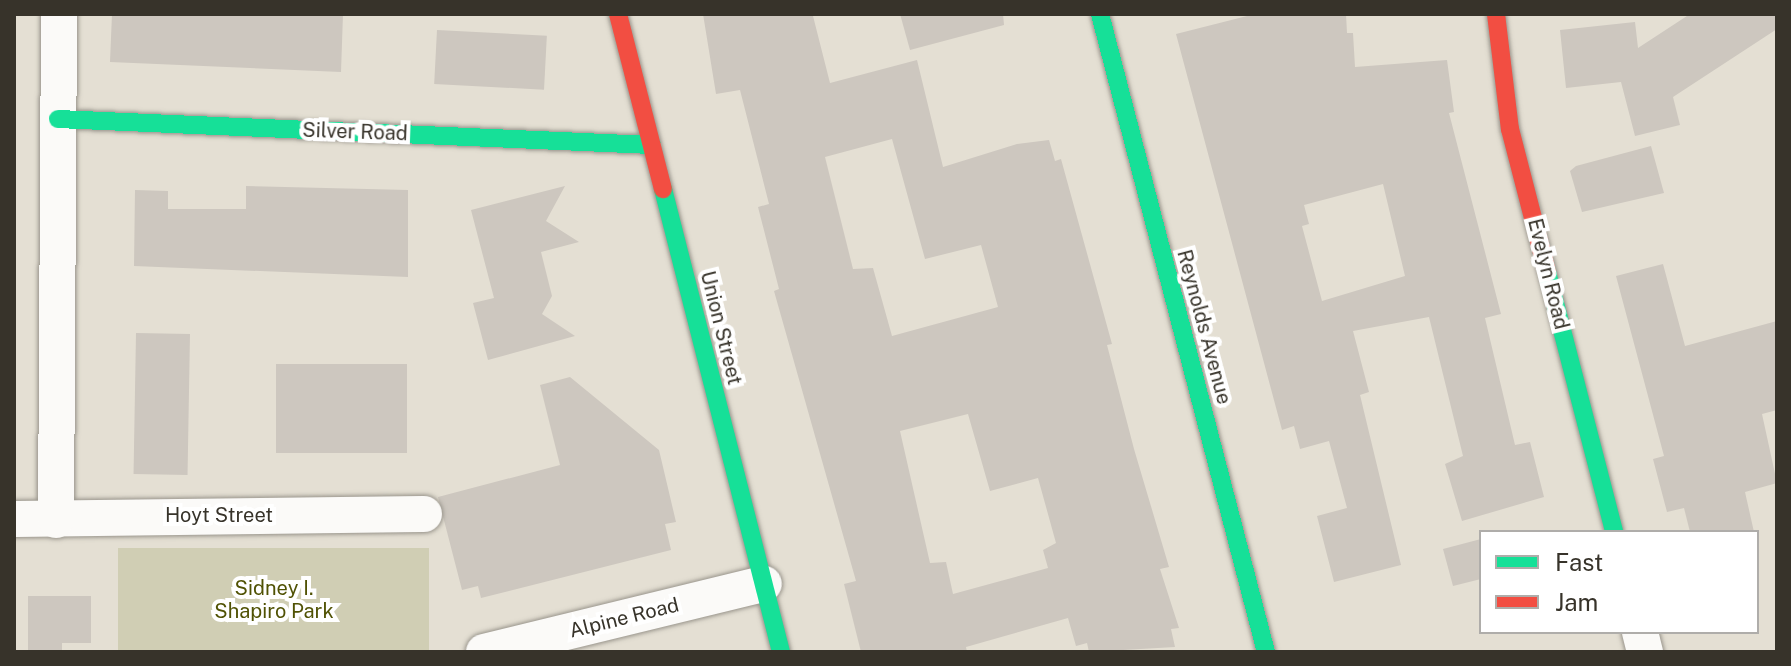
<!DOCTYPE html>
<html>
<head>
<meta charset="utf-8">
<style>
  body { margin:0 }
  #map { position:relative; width:1791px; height:666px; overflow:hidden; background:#e4dfd3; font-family:"Public Sans",sans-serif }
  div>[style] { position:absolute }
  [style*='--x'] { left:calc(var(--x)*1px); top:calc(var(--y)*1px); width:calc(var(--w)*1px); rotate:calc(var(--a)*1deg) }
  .green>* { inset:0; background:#d0ceb4; transform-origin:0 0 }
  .building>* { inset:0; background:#cdc7bf; transform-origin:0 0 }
  .roads { filter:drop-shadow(0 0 2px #99958c) drop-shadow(0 0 2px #99958c) }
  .street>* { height:36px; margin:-18px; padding:0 18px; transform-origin:18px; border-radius:18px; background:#fbfaf8 }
  .fast>* { height:18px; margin:-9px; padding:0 9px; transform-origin:9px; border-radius:9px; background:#16e098 }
  .jam>* { height:18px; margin:-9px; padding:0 9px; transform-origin:9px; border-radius:9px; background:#f24e42 }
  span { translate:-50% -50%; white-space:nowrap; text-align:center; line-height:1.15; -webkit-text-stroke:8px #fff; paint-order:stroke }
  .street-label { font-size:20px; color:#37332a }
  .park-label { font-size:20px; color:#505204 }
  .frame { position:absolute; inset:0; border:16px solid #37332a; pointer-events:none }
  .legend { position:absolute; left:1479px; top:530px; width:280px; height:104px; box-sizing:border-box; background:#fff; border:2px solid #afadaa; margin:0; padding:10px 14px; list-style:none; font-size:24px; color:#37332a }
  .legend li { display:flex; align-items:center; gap:16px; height:40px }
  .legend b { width:40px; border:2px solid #afadaa }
</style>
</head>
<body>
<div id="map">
  <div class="green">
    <i style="left:118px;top:548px;width:311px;height:104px"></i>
  </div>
  <div class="building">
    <i style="clip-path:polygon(112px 14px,343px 14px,341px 72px,110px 62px)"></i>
    <i style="clip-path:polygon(evenodd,703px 14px,813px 16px,830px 83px,917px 60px,943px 167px,1017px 144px,1049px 140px,1055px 161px,1061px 159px,1112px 344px,1107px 345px,1134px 449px,1169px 567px,1160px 569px,1179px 628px,1171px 629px,1175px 647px,1089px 652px,1087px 643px,1076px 646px,1068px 618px,966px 647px,967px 652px,861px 652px,844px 584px,856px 581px,774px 291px,779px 289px,758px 207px,769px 204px,740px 90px,716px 94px,703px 14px,892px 139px,925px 259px,981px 245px,998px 307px,892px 336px,873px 268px,853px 269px,825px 157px,892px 139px,703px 14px,968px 414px,990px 491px,1038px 478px,1056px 543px,1043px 550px,1048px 568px,953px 594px,946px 562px,930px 563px,900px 431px,968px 414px)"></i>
    <i style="clip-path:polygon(900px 14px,1003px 14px,1004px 25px,910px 50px)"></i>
    <i style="clip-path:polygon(evenodd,1255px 14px,1346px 14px,1347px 33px,1353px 33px,1355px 67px,1447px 60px,1454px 112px,1449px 113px,1501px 314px,1485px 318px,1515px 445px,1530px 442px,1544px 497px,1462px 521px,1445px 464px,1463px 456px,1429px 317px,1353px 331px,1369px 392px,1360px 395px,1401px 565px,1334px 582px,1317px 516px,1347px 508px,1329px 441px,1300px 449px,1294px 426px,1282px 430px,1176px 34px,1255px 14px,1383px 184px,1405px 276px,1322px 301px,1302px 226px,1309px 224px,1304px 205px,1383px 184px)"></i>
    <i style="clip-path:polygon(1690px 14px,1777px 14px,1777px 29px,1673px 97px,1680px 125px,1635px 136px,1621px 82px,1566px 88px,1560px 30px,1635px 22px,1638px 48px)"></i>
    <i style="left:437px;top:30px;width:110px;height:54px;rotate:3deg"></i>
    <i style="clip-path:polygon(1651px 146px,1664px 193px,1582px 212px,1570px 171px,1576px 166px)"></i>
    <i style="clip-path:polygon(246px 186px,408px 190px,408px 277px,134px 266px,135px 190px,168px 191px,168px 209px,246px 209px)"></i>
    <i style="clip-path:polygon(565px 186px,546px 221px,579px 242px,541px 252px,552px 296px,542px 314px,575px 336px,488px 360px,473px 303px,494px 298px,471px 210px)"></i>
    <i style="clip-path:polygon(1663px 264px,1685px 346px,1777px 321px,1777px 410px,1762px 414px,1777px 483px,1745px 492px,1754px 532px,1690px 532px,1684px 508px,1667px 512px,1653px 459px,1664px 456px,1616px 276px)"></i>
    <i style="left:136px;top:333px;width:54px;height:141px;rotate:1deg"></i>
    <i style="left:276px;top:364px;width:131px;height:89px"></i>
    <i style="clip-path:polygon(570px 377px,659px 450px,676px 522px,665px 524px,671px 550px,481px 598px,478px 586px,462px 590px,438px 497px,560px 465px,540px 385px)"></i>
    <i style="clip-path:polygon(1481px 539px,1481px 579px,1453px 586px,1443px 549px)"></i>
    <i style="clip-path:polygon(28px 596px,91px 596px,91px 643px,62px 643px,62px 652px,28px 652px)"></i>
  </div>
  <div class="roads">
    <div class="street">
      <i style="--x:14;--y:519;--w:410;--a:-0.7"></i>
      <i style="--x:56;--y:520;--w:506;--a:-89.66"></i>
      <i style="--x:1640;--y:632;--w:21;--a:76"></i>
      <i style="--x:484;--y:652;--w:288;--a:-13.7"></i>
    </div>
    <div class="fast">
      <i style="--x:1100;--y:14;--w:659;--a:75.42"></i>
      <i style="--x:58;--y:119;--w:594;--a:2.51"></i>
      <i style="--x:663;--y:189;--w:478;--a:75.7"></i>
      <i style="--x:1547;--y:272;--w:268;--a:75.5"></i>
    </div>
    <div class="jam">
      <i style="--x:618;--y:14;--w:181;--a:75.6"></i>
      <i style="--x:1496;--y:14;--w:116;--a:83.1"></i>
      <i style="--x:1510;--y:129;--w:148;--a:75.5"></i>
    </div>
  </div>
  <div class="street-label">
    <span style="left:355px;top:132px;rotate:2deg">Silver Road</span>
    <span style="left:1548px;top:274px;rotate:76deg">Evelyn Road</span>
    <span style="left:1204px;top:327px;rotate:75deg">Reynolds Avenue</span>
    <span style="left:721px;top:328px;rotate:76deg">Union Street</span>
    <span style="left:219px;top:515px">Hoyt Street</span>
    <span style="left:624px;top:618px;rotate:-14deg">Alpine Road</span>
  </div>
  <div class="park-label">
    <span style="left:274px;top:600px">Sidney I.<br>Shapiro Park</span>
  </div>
  <div class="frame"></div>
  <ul class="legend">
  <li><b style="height:10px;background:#16e098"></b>Fast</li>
  <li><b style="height:10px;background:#f24e42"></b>Jam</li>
  </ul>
</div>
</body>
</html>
